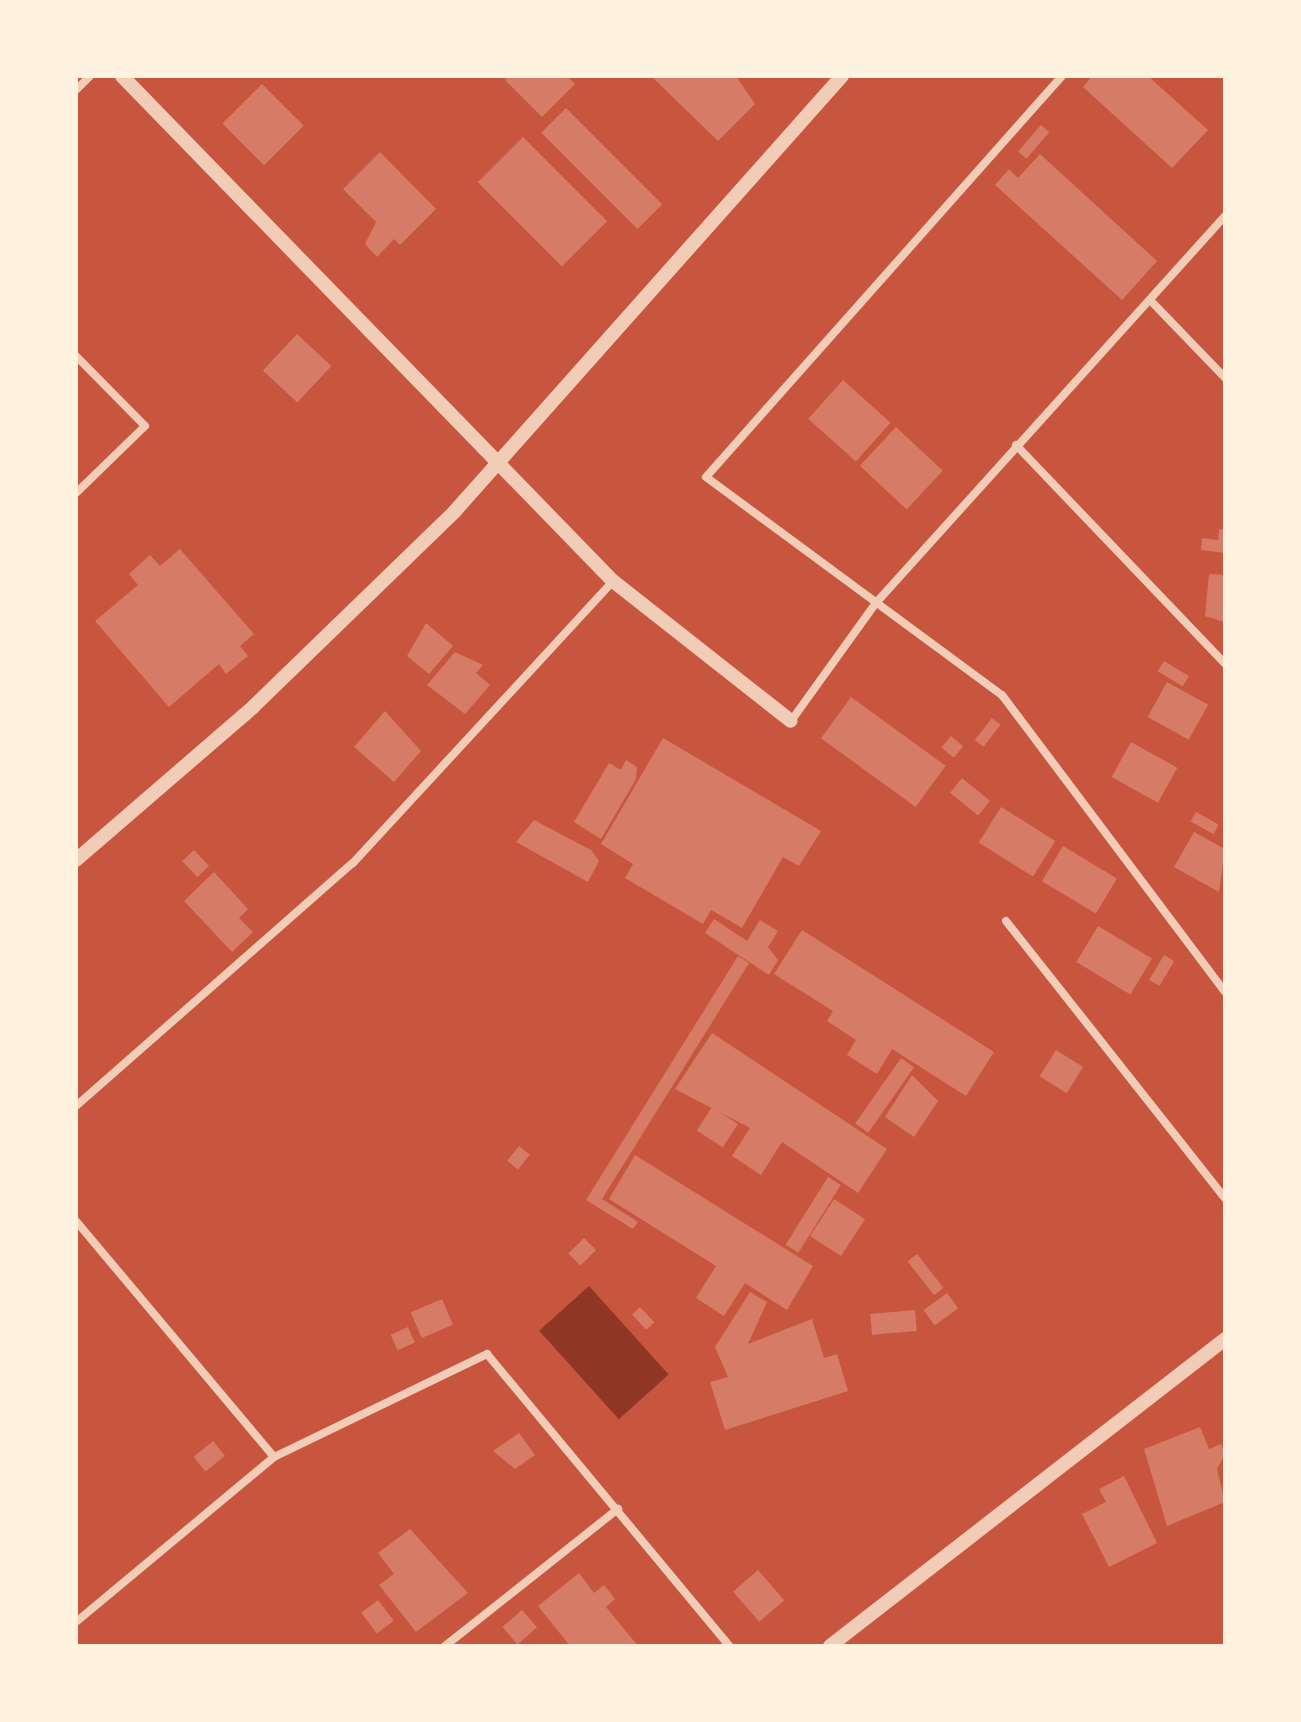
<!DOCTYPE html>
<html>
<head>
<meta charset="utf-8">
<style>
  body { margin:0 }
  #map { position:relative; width:1301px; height:1722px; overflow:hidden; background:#c8553d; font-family:"Archivo Narrow",sans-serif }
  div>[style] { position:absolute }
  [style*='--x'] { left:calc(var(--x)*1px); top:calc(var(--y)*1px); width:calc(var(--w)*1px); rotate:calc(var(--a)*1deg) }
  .water>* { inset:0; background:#8f3625; transform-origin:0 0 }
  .building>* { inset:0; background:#d67c66; transform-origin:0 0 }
  .minor>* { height:8px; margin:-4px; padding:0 4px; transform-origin:4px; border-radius:4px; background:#f1ccb7 }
  .tertiary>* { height:14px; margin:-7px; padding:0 7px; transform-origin:7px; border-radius:7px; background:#f1ccb7 }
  span { translate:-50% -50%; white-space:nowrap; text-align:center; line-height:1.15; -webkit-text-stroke:6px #fff3e0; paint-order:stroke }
  .frame { position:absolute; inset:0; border:78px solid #fff3e0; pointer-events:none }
</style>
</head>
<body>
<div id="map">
  <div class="water">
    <i style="left:589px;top:1286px;width:119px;height:67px;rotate:48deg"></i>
  </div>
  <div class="building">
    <i style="clip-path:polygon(509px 76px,567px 76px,575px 84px,542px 117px,505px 80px)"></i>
    <i style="clip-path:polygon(651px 76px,736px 76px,755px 104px,718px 141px)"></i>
    <i style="clip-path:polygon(1092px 76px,1148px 76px,1208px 130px,1172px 168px,1083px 87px)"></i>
    <i style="left:262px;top:84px;width:59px;height:56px;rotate:45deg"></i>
    <i style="left:566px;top:108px;width:136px;height:35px;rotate:45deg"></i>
    <i style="left:1041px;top:125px;width:11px;height:35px;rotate:41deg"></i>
    <i style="left:523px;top:137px;width:119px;height:64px;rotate:45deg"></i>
    <i style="clip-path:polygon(380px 152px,436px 209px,400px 245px,394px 239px,377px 257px,365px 244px,376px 222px,343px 189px)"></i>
    <i style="clip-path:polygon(1040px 154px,1157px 261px,1122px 300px,995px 185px,1009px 169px,1018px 178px)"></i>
    <i style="left:297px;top:334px;width:47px;height:50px;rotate:43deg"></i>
    <i style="left:843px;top:380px;width:64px;height:52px;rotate:42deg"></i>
    <i style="left:896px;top:427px;width:64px;height:53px;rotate:43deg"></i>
    <i style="clip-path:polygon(1219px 529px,1225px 530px,1225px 553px,1201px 550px,1202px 538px,1218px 540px)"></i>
    <i style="clip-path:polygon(180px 549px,254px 634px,240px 646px,248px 656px,226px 674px,219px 664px,169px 707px,95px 621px,138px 585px,129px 574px,150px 555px,160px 566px)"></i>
    <i style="clip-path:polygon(1209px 574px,1225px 575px,1224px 622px,1205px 616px)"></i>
    <i style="clip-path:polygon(426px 623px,453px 646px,429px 674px,407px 656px)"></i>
    <i style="clip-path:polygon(455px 652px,483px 665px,476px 673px,490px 685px,465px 714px,427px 685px)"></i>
    <i style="left:1164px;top:661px;width:29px;height:12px;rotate:31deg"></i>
    <i style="left:1167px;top:682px;width:47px;height:40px;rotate:29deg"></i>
    <i style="left:851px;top:697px;width:117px;height:51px;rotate:36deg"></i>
    <i style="clip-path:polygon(385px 711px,421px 751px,394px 782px,354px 747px)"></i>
    <i style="left:992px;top:718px;width:11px;height:28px;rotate:38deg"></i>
    <i style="left:951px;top:736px;width:16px;height:15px;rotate:40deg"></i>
    <i style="clip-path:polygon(663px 738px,821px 831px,799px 866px,783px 857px,742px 928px,711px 910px,703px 924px,625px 878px,633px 864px,601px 844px)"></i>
    <i style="left:1131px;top:742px;width:53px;height:40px;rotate:29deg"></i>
    <i style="clip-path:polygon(626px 760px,637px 767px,636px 779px,601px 839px,574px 822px,609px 763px,621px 770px)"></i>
    <i style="left:962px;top:778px;width:36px;height:19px;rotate:39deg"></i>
    <i style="left:1001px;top:807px;width:64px;height:42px;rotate:32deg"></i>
    <i style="left:1196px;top:812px;width:26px;height:11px;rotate:29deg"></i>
    <i style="clip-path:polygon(534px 820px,591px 850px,599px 861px,588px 882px,516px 842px)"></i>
    <i style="clip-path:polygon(1194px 832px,1225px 849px,1219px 892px,1174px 867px)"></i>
    <i style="left:1063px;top:846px;width:63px;height:41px;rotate:31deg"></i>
    <i style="left:194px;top:850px;width:22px;height:16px;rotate:47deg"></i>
    <i style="clip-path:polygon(214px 872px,248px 909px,239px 918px,253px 932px,232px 952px,184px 901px)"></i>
    <i style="clip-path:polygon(714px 919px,747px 941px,760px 920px,778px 931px,768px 947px,778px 960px,769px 975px,705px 933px)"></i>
    <i style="left:1098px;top:926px;width:63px;height:42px;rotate:31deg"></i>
    <i style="clip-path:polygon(802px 930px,994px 1052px,966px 1096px,892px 1049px,877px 1074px,847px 1055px,856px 1040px,827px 1021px,833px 1011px,774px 974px)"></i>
    <i style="left:1164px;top:955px;width:12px;height:29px;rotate:31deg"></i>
    <i style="clip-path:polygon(738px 956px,749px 963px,602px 1199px,638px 1222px,633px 1229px,586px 1200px)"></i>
    <i style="clip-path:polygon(712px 1033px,887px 1149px,858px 1193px,782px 1142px,761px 1175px,732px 1156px,750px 1128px,675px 1089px)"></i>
    <i style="left:1056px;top:1050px;width:32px;height:31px;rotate:32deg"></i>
    <i style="left:901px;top:1058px;width:16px;height:80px;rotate:35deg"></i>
    <i style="clip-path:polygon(912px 1075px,938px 1101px,914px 1137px,885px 1117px)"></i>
    <i style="left:712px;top:1107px;width:31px;height:28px;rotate:33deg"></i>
    <i style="left:519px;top:1146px;width:14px;height:19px;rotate:39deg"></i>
    <i style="clip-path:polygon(635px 1155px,813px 1266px,787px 1310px,745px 1283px,724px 1316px,696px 1298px,716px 1266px,609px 1199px)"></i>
    <i style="left:828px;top:1177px;width:15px;height:80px;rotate:32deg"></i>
    <i style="left:834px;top:1199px;width:37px;height:44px;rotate:33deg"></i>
    <i style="left:584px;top:1238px;width:17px;height:22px;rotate:45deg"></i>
    <i style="left:917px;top:1254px;width:43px;height:12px;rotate:52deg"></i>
    <i style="clip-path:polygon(750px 1292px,767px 1302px,748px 1344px,812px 1319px,824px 1358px,837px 1354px,848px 1391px,725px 1430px,710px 1382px,728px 1377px,715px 1347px)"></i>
    <i style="left:947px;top:1293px;width:19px;height:29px;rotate:54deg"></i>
    <i style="left:442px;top:1299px;width:28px;height:34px;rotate:67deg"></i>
    <i style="left:640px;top:1307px;width:21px;height:11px;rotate:47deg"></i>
    <i style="left:915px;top:1310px;width:21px;height:45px;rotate:85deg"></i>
    <i style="left:408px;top:1327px;width:17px;height:19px;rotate:66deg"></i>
    <i style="clip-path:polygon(1200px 1427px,1209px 1449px,1221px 1444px,1225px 1454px,1217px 1469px,1225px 1502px,1167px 1526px,1144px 1449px)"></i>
    <i style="clip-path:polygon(519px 1433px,535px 1455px,515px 1469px,493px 1451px)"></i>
    <i style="left:213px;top:1441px;width:19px;height:25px;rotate:51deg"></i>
    <i style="clip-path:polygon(1124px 1476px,1157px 1543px,1109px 1567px,1082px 1514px,1106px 1502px,1099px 1489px)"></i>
    <i style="clip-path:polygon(410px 1529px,468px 1593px,416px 1632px,379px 1585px,394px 1574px,378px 1553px)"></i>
    <i style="left:758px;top:1570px;width:40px;height:33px;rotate:49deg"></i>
    <i style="clip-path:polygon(579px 1573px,594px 1593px,604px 1585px,615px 1599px,606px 1607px,638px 1646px,570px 1646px,538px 1606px)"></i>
    <i style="left:378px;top:1600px;width:26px;height:21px;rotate:53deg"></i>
    <i style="left:522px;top:1610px;width:23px;height:26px;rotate:49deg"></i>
  </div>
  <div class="minor">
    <i style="--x:1062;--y:76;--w:536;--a:131.6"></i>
    <i style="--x:706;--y:477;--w:368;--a:36.4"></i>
    <i style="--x:1002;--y:695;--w:371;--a:53.1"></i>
    <i style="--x:76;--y:90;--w:20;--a:-45"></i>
    <i style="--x:1151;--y:301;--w:107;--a:46.1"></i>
    <i style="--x:76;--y:356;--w:98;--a:45.4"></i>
    <i style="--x:145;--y:426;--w:96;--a:135.8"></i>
    <i style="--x:1016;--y:445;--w:303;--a:46.3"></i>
    <i style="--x:791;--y:721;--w:144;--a:-54.3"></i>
    <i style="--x:875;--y:604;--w:523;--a:-47.95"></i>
    <i style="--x:1006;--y:921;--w:353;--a:51.7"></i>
    <i style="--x:76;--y:1106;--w:368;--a:-41.3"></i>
    <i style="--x:353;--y:863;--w:384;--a:-47.3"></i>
    <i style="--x:76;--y:1221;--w:308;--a:50"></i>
    <i style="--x:76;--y:1622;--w:258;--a:-39.8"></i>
    <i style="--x:274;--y:1457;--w:237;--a:-25.8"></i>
    <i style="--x:487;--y:1354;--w:379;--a:50.3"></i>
    <i style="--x:445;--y:1646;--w:221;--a:-38.4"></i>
  </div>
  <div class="tertiary">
    <i style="--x:122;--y:76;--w:704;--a:45.81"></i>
    <i style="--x:613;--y:581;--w:226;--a:38.2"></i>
    <i style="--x:76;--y:860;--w:234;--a:-40.8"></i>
    <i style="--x:253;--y:707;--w:281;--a:-44.1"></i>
    <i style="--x:455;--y:511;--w:582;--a:-48.34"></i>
    <i style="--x:830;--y:1646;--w:500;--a:-37.85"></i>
  </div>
  <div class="frame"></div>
</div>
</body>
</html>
